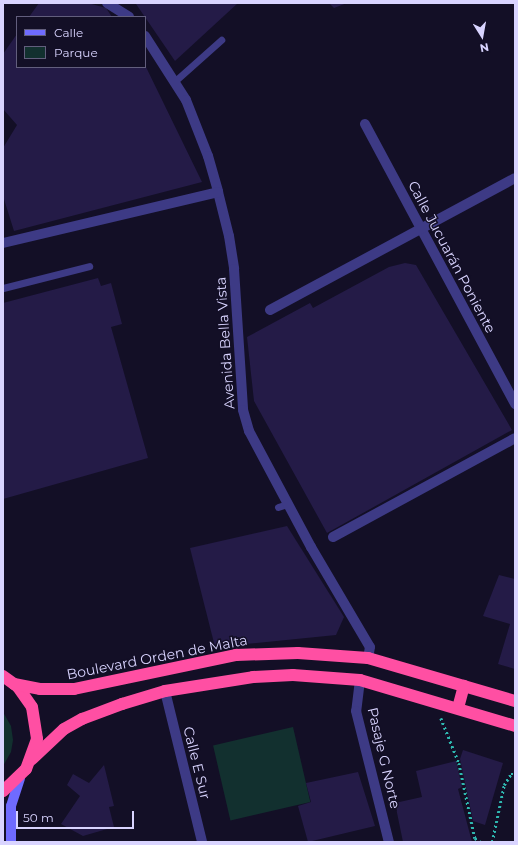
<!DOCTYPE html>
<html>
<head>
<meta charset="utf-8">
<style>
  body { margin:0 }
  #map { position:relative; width:518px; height:845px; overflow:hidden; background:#130f26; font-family:Montserrat,sans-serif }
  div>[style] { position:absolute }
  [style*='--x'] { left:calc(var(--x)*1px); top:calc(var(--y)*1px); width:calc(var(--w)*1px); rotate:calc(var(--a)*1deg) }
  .green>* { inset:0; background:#12302f; transform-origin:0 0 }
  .building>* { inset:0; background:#241b47 }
  .path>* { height:2.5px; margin-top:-1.25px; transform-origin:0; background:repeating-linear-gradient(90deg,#2fb8b0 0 2px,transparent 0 5px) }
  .lane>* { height:7px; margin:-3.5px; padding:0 3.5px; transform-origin:3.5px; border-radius:3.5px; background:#3d3a85 }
  .street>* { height:10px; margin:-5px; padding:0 5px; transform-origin:5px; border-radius:5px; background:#3d3a85 }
  .secondary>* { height:10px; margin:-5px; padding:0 5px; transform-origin:5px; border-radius:5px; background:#6f6bff }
  .highway>* { height:12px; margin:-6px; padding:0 6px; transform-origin:6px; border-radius:6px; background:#ff4fa3 }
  span { translate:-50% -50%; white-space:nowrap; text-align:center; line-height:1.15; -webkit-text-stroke:3px #130f26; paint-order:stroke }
  .street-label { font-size:14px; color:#d9d4ff }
  .frame { position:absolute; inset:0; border:4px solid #d9d4ff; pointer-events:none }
  .legend { position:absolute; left:16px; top:16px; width:130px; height:52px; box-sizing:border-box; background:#130f26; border:1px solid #625e7d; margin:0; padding:5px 7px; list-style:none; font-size:12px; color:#d9d4ff }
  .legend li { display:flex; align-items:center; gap:8px; height:20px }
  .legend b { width:20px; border:1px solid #625e7d }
  .north { position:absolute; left:462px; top:16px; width:40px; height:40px; -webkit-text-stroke:3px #130f26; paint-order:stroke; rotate:169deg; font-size:11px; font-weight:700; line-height:16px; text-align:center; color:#d9d4ff }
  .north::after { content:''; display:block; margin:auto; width:14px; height:18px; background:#d9d4ff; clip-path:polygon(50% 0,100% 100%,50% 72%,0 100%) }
  .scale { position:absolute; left:16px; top:811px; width:118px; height:18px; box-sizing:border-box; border:2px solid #d9d4ff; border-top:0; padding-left:5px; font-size:12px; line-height:14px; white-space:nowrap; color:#d9d4ff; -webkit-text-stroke:3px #130f26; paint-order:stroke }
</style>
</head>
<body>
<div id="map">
  <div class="green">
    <i style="clip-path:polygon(3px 712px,11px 726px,13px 740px,11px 752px,3px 766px)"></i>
    <i style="left:293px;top:727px;width:77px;height:82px;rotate:77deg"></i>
  </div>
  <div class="building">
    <i style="clip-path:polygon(39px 3px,88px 3px,106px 8px,112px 17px,29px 17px)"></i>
    <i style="clip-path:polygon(138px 3px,238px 3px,175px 61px,136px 4px)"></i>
    <i style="clip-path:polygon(329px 3px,347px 3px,334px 8px)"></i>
    <i style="clip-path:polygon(17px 34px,17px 67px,145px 67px,145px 65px,202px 182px,14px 231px,3px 196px,3px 148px,17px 125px,3px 109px,3px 54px)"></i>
    <i style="clip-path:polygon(405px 263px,416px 265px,512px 430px,327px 533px,254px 401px,247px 337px,310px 303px,313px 308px,389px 267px)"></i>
    <i style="clip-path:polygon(98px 278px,101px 286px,111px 283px,122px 324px,111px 327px,148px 458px,3px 499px,3px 303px)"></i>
    <i style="clip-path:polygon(287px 526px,344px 617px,336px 635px,215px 647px,190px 548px)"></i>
    <i style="clip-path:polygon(499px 575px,515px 579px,515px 669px,498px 664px,510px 624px,483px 616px)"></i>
    <i style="clip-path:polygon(463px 750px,503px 763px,485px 825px,473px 821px,460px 759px)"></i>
    <i style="clip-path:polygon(456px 761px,462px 787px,458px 789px,472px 842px,403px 842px,395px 803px,422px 797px,416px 771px)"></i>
    <i style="clip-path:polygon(104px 765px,114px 806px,109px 807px,114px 827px,83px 836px,61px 824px,80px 796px,67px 785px,73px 774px,89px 783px)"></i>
    <i style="clip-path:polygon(358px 772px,375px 826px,308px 842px,298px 806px,311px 802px,306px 783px)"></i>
  </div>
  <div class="path">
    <i style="--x:441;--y:718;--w:48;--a:68.2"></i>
    <i style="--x:459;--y:763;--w:77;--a:78"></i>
    <i style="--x:475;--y:838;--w:7;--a:34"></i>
    <i style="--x:492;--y:842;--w:58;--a:-78.1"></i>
    <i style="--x:504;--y:785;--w:13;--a:-58"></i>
    <i style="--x:511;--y:774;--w:4;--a:0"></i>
  </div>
  <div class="lane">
    <i style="--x:175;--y:81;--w:62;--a:-41.7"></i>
    <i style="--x:3;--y:288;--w:89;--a:-14.3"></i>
    <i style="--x:278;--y:507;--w:9;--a:-18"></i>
  </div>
  <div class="street">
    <i style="--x:107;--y:3;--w:26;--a:32"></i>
    <i style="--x:145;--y:36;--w:76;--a:57.4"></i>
    <i style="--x:186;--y:100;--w:60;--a:68.6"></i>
    <i style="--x:208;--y:156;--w:37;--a:74"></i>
    <i style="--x:218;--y:192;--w:45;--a:76"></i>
    <i style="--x:229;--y:236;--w:33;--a:81"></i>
    <i style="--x:234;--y:269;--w:141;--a:86.3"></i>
    <i style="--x:243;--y:410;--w:22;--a:74"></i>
    <i style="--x:249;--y:431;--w:132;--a:61.9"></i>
    <i style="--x:311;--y:547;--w:116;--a:59.5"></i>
    <i style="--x:370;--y:647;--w:11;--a:100"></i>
    <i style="--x:365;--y:124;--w:318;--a:61.8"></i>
    <i style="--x:3;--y:243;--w:221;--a:-13.3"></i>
    <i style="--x:270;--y:310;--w:278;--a:-28.3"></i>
    <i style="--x:333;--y:537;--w:207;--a:-28.5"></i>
    <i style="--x:360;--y:680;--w:31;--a:97"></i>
    <i style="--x:356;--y:711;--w:135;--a:75.9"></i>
    <i style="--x:165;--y:691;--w:155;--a:76.2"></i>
  </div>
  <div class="secondary">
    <i style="--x:11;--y:842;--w:36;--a:-90"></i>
    <i style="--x:11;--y:806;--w:29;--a:-72"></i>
  </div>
  <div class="highway">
    <i style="--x:3;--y:676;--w:19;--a:36"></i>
    <i style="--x:18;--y:687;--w:24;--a:55"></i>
    <i style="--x:32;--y:707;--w:32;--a:81"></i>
    <i style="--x:37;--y:739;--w:32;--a:110"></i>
    <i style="--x:26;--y:769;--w:32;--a:136"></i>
    <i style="--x:14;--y:684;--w:26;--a:11"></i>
    <i style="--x:40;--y:689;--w:34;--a:0"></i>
    <i style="--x:74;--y:689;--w:166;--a:-11.9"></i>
    <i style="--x:236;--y:655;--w:62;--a:-1.8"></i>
    <i style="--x:298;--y:653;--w:70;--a:4.1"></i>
    <i style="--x:368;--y:658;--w:153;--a:16.3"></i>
    <i style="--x:458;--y:708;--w:23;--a:-75"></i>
    <i style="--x:31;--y:760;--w:45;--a:-43.2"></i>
    <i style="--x:64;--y:729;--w:21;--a:-29"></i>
    <i style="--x:82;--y:719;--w:43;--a:-20.6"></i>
    <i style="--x:122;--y:704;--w:45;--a:-16.8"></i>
    <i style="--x:165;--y:691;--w:89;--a:-9"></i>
    <i style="--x:253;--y:677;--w:40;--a:-2.9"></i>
    <i style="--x:293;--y:675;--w:67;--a:4.3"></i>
    <i style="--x:360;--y:680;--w:162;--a:16.5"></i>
  </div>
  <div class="street-label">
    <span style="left:452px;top:257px;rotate:62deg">Calle Jucuarán Poniente</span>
    <span style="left:225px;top:343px;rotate:-94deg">Avenida Bella Vista</span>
    <span style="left:157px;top:657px;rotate:-11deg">Boulevard Orden de Malta</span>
    <span style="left:384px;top:758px;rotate:77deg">Pasaje G Norte</span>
    <span style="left:197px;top:763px;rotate:76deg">Calle E Sur</span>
  </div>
  <div class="frame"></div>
  <ul class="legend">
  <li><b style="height:5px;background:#6f6bff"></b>Calle</li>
  <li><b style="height:11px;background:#12302f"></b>Parque</li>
  </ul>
  <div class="north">N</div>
  <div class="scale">50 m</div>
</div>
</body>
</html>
